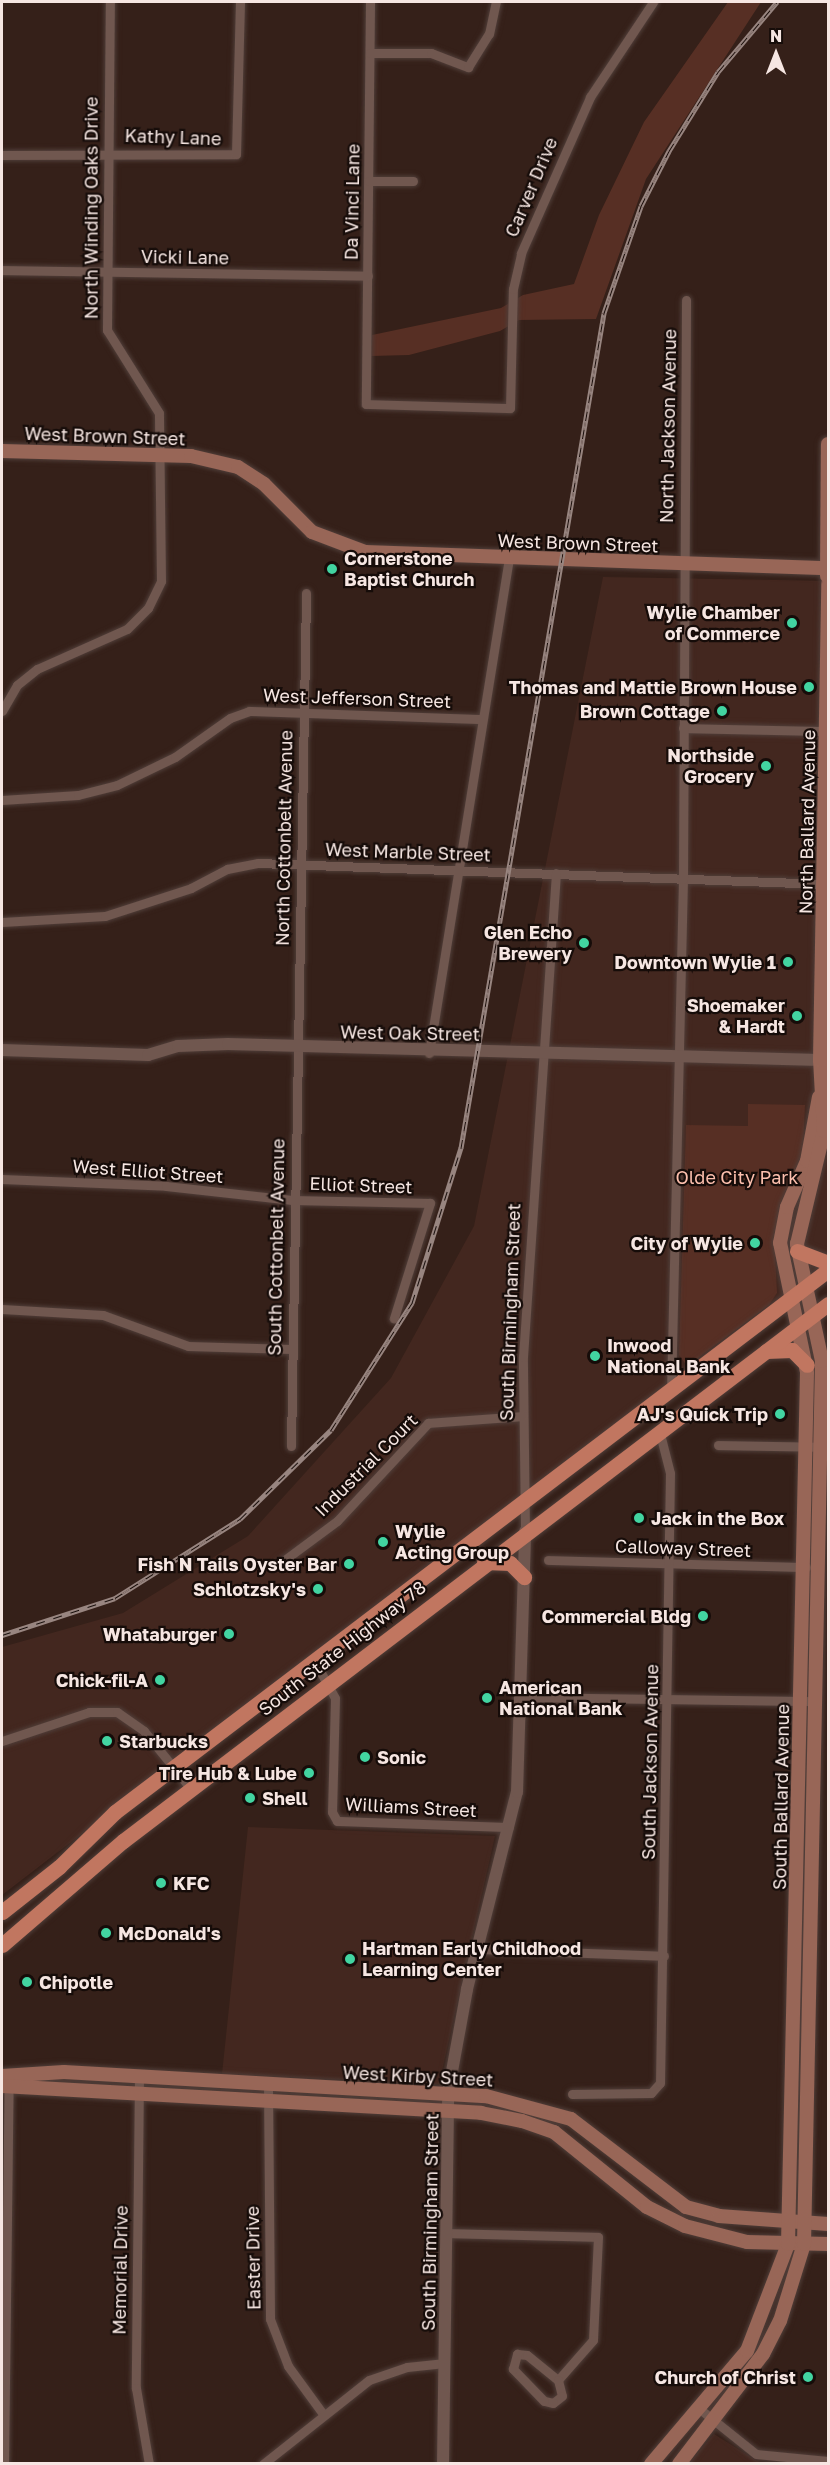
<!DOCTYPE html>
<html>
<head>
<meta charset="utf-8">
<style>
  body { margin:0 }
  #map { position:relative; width:830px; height:2465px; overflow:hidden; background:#352019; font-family:"Golos Text",sans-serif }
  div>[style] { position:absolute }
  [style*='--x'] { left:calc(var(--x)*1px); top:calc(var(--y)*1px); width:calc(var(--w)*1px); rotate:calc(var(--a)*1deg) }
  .built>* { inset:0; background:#43271f }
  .green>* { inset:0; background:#572f24 }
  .roads { filter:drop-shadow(0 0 2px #503e39) drop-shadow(0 0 2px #503e39) }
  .minor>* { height:9px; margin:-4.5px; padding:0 4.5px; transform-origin:4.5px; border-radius:4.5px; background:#70574f }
  .tertiary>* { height:12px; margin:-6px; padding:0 6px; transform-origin:6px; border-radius:6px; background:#70574f }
  .secondary>* { height:14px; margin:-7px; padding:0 7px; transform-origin:7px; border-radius:7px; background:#986657 }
  .primary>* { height:15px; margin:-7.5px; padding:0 7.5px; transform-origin:7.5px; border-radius:7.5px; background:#c17660 }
  .rail>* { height:5px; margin-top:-2.5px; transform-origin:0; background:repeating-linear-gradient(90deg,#160c09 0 9px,#988580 0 18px); box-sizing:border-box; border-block:2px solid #988580 }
  .dots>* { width:16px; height:16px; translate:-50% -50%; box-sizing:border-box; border:3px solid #160c09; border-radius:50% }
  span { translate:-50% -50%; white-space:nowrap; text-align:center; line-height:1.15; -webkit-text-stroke:4.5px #160c09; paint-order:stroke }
  .street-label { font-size:18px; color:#f6e6e2 }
  .poi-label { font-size:18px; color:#f6e6e2; font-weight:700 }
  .left { translate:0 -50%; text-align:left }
  .right { translate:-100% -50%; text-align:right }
  .park-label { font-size:18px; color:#fcbfad }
  .frame { position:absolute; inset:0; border:3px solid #f6e6e2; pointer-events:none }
  .north { position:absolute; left:746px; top:24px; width:60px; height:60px; -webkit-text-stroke:4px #160c09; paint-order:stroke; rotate:0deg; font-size:16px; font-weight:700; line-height:24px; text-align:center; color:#f6e6e2 }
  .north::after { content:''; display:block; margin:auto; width:21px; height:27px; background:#f6e6e2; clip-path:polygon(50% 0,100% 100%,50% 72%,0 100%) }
</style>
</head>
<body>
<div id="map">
  <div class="built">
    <i style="clip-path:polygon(603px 577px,828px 581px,828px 1261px,2px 1895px,2px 1647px,123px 1613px,248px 1536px,391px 1378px,474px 1226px)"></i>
    <i style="clip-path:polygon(248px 1827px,495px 1836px,439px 2084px,222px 2074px)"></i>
    <i style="clip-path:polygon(714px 2434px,757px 2461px,765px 2463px,689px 2463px)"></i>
  </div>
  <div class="green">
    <i style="clip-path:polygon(728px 2px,761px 2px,646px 179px,596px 319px,519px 320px,500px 331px,409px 355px,371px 356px,372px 335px,501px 308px,523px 295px,574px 284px,599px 215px,644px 122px)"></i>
    <i style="clip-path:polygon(748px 1104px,805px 1105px,803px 1150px,774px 1234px,777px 1293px,769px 1305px,687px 1366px,679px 1355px,686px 1125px,748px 1126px)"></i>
  </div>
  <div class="roads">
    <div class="minor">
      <i style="--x:370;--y:2;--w:402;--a:90.6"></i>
      <i style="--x:366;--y:404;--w:144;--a:1.6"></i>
      <i style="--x:510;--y:408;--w:119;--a:-88.6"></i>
      <i style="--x:513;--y:289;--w:37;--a:-77"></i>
      <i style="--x:521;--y:253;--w:171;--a:-66.1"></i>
      <i style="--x:590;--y:97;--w:114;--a:-56.4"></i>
      <i style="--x:370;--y:53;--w:61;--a:0"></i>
      <i style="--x:431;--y:53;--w:40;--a:21"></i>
      <i style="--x:468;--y:67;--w:39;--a:-58"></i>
      <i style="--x:489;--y:34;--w:33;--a:-78"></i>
      <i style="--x:2;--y:155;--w:234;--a:-0.2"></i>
      <i style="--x:236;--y:154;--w:152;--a:-88.5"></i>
      <i style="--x:369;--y:181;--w:44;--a:0"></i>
      <i style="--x:2;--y:270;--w:366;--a:0.9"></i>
      <i style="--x:2;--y:711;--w:30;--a:-60"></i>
      <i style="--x:17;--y:685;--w:26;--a:-39"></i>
      <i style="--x:37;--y:669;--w:98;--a:-24"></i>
      <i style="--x:127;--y:629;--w:30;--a:-45"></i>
      <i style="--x:148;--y:608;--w:30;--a:-64"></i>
      <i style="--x:161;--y:581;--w:168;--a:-90.7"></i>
      <i style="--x:159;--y:413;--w:98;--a:-122.1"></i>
      <i style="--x:107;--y:330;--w:328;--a:-89.5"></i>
      <i style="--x:683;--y:728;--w:145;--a:1.2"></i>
      <i style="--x:2;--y:800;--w:76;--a:-3.8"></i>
      <i style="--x:78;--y:795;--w:40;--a:-14.4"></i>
      <i style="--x:117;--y:785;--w:64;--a:-25.8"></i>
      <i style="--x:175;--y:757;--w:67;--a:-35.3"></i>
      <i style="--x:230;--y:718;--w:20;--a:-20"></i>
      <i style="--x:249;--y:711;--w:232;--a:2"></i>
      <i style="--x:2;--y:922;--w:103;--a:-3.3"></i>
      <i style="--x:105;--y:916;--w:90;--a:-18"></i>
      <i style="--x:191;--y:888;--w:41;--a:-27.8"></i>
      <i style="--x:227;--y:869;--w:32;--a:-11"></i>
      <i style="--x:258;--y:863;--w:568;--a:2.12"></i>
      <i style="--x:429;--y:1053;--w:501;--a:-80.82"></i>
      <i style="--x:2;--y:1179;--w:164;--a:2.4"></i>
      <i style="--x:166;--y:1186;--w:127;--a:6.3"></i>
      <i style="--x:292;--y:1200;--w:138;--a:1.2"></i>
      <i style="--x:430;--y:1203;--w:121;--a:107.4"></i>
      <i style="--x:2;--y:1309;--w:101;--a:3.4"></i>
      <i style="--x:103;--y:1315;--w:90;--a:20"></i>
      <i style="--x:188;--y:1346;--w:103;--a:1.7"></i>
      <i style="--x:671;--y:1392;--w:513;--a:-88.66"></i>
      <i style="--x:683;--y:879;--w:579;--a:-89.7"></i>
      <i style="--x:718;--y:1445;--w:110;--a:1"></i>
      <i style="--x:291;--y:1446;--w:853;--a:-88.99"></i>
      <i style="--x:525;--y:1531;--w:174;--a:-90.7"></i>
      <i style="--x:523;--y:1357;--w:485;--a:-86.1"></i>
      <i style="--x:548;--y:1560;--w:258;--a:1.6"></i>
      <i style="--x:279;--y:1564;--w:72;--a:-36.6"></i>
      <i style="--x:337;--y:1521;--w:134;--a:-47.1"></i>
      <i style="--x:428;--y:1423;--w:95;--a:-4.2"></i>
      <i style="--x:314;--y:1660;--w:43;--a:61.1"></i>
      <i style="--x:335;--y:1698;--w:114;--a:91.5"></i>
      <i style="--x:332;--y:1812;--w:10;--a:61"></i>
      <i style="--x:337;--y:1821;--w:172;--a:2"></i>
      <i style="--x:523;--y:1697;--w:292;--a:0.8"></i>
      <i style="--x:2;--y:1741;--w:92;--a:-18.4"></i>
      <i style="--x:89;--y:1712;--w:28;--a:0"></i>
      <i style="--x:117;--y:1712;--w:33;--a:35"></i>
      <i style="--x:144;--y:1731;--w:75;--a:51"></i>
      <i style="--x:477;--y:1949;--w:187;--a:2.1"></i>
      <i style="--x:139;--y:2076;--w:312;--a:90.6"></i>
      <i style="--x:136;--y:2388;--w:77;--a:80.3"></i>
      <i style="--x:268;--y:2086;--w:233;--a:89.5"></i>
      <i style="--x:270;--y:2319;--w:50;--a:69"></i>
      <i style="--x:288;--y:2366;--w:59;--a:53.9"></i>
      <i style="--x:572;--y:2094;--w:79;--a:-0.7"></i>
      <i style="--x:651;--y:2093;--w:13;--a:-48"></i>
      <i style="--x:660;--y:2083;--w:610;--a:-89.06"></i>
      <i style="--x:670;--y:1473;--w:44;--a:-104.3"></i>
      <i style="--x:448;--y:2233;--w:150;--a:1.5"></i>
      <i style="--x:598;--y:2237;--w:103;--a:92.8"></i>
      <i style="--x:593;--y:2340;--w:53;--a:131.2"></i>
      <i style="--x:517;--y:2354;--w:10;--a:6"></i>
      <i style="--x:527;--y:2355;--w:40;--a:39"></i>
      <i style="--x:558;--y:2380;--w:16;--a:76"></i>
      <i style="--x:562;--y:2396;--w:11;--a:142"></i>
      <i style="--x:553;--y:2403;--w:9;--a:-167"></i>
      <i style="--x:544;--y:2401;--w:45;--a:-134.1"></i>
      <i style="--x:513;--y:2369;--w:16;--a:-75"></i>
      <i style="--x:701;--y:2410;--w:70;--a:38.7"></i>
      <i style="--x:756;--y:2454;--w:72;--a:5.6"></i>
      <i style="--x:4;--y:2464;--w:382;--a:-89.3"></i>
      <i style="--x:263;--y:2464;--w:135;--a:-38.4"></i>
      <i style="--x:369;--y:2380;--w:40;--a:-18.9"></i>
      <i style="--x:407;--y:2367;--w:38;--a:-6"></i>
    </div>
    <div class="tertiary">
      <i style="--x:2;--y:1050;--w:146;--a:2"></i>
      <i style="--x:148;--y:1055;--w:31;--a:-17"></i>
      <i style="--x:178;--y:1046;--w:50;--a:-2.3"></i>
      <i style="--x:228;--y:1044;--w:592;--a:1.55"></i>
      <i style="--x:443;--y:2464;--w:371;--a:-89.2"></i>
      <i style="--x:448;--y:2093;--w:106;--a:-79.6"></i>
      <i style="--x:467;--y:1989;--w:203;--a:-75.8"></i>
      <i style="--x:517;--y:1792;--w:261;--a:-88.2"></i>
    </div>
    <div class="secondary">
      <i style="--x:2;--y:451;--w:189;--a:1.5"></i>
      <i style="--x:191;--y:456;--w:48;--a:13.2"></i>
      <i style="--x:238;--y:467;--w:31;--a:33"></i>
      <i style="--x:264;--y:484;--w:68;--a:45"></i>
      <i style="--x:312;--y:532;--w:57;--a:20.7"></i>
      <i style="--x:365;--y:552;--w:463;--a:2"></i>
      <i style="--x:827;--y:576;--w:132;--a:-89.6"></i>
      <i style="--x:2;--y:2076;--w:62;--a:-3.7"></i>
      <i style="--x:64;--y:2072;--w:423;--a:3.3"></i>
      <i style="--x:486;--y:2096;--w:88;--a:15.1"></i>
      <i style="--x:571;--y:2119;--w:145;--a:37.4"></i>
      <i style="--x:686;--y:2207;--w:34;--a:15"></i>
      <i style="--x:719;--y:2216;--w:109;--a:4.2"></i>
      <i style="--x:2;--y:2086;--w:480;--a:3.2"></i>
      <i style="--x:481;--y:2113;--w:42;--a:11"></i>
      <i style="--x:522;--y:2121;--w:34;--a:19"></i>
      <i style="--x:554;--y:2132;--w:119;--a:38.9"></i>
      <i style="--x:647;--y:2207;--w:42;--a:26.6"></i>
      <i style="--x:685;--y:2226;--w:64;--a:14.5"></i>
      <i style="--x:747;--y:2242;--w:81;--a:1.4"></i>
      <i style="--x:651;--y:2464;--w:148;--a:-49.7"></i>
      <i style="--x:747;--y:2351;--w:115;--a:-69"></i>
      <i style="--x:788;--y:2244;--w:872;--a:-88.75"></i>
      <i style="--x:807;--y:1372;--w:132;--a:-101.8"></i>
      <i style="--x:780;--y:1243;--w:37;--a:-79"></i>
      <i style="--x:787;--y:1207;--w:50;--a:-66.5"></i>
      <i style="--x:807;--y:1161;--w:65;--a:-79.4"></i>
      <i style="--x:679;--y:2464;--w:138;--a:-52.6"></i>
      <i style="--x:763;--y:2354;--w:37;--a:-63"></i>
      <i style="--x:780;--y:2321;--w:81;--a:-72.7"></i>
      <i style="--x:804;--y:2244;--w:883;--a:-88.83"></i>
      <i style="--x:822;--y:1361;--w:120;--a:-102.1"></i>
      <i style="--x:797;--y:1244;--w:116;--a:-76.6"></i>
      <i style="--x:824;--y:1131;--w:71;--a:-93.2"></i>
      <i style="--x:820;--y:1060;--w:476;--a:-89"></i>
    </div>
    <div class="primary">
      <i style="--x:797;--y:1251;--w:33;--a:21"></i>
      <i style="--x:766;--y:1351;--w:26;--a:-2"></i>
      <i style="--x:792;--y:1350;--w:21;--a:45"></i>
      <i style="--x:484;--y:1562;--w:26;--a:2"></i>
      <i style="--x:510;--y:1563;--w:20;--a:45"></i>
      <i style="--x:2;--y:1912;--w:73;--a:-38.3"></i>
      <i style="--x:59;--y:1867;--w:78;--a:-44.5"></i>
      <i style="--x:115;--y:1812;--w:896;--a:-37.24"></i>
      <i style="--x:2;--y:1945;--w:160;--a:-40.7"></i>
      <i style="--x:123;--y:1841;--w:886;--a:-37.3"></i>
    </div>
  </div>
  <div class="rail">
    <i style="--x:2;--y:1635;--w:119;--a:-18.1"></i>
    <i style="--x:115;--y:1598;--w:148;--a:-32.3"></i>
    <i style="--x:240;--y:1519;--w:127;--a:-44.4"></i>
    <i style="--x:331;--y:1430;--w:151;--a:-57.5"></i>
    <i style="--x:412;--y:1303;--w:163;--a:-72.5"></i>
    <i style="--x:461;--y:1148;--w:847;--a:-80.28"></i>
    <i style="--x:604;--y:313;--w:113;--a:-70.9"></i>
    <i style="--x:641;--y:206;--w:62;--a:-63"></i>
    <i style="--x:669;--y:151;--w:93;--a:-58.2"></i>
    <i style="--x:718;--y:72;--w:92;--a:-49.9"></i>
  </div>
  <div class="dots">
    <i style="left:332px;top:569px;background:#42d4a1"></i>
    <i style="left:792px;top:623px;background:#42d4a1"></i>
    <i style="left:809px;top:687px;background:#42d4a1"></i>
    <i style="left:722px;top:711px;background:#42d4a1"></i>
    <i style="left:766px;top:766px;background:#42d4a1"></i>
    <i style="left:584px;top:943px;background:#42d4a1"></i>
    <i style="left:788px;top:962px;background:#42d4a1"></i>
    <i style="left:797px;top:1016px;background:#42d4a1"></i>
    <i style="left:755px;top:1243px;background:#42d4a1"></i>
    <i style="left:595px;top:1356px;background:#42d4a1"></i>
    <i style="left:780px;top:1414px;background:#42d4a1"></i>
    <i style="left:639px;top:1518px;background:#42d4a1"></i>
    <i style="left:383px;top:1542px;background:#42d4a1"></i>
    <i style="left:349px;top:1564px;background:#42d4a1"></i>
    <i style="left:318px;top:1589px;background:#42d4a1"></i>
    <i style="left:703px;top:1616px;background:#42d4a1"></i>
    <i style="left:229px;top:1634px;background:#42d4a1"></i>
    <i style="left:160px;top:1680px;background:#42d4a1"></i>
    <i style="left:487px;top:1698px;background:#42d4a1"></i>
    <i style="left:107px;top:1741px;background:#42d4a1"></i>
    <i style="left:365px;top:1757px;background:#42d4a1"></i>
    <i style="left:309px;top:1773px;background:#42d4a1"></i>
    <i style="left:250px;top:1798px;background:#42d4a1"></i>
    <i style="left:161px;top:1883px;background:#42d4a1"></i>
    <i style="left:106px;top:1933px;background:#42d4a1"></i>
    <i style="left:350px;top:1959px;background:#42d4a1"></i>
    <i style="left:27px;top:1982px;background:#42d4a1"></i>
    <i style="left:808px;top:2377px;background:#42d4a1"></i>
  </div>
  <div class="street-label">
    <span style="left:173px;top:137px;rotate:2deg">Kathy Lane</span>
    <span style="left:531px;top:187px;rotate:-67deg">Carver Drive</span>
    <span style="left:352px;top:202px;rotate:-89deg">Da Vinci Lane</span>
    <span style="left:91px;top:208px;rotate:-90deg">North Winding Oaks Drive</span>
    <span style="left:185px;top:257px;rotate:1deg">Vicki Lane</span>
    <span style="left:668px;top:426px;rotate:-89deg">North Jackson Avenue</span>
    <span style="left:105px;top:436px;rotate:2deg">West Brown Street</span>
    <span style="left:578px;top:543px;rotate:2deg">West Brown Street</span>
    <span style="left:357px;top:698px;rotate:2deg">West Jefferson Street</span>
    <span style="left:807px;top:822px;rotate:-89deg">North Ballard Avenue</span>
    <span style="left:284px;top:838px;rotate:-89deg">North Cottonbelt Avenue</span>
    <span style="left:408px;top:852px;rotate:2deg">West Marble Street</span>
    <span style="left:410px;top:1033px;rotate:1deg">West Oak Street</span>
    <span style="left:148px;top:1171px;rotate:4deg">West Elliot Street</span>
    <span style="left:361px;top:1185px;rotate:2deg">Elliot Street</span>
    <span style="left:276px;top:1247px;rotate:-89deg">South Cottonbelt Avenue</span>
    <span style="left:510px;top:1312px;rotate:-88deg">South Birmingham Street</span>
    <span style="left:366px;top:1465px;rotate:-45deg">Industrial Court</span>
    <span style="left:683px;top:1548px;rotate:2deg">Calloway Street</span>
    <span style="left:342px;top:1648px;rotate:-38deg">South State Highway 78</span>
    <span style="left:650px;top:1762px;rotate:-89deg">South Jackson Avenue</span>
    <span style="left:781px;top:1797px;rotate:-89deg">South Ballard Avenue</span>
    <span style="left:411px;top:1807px;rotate:3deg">Williams Street</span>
    <span style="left:418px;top:2076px;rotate:3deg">West Kirby Street</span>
    <span style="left:430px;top:2222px;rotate:-89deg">South Birmingham Street</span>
    <span style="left:253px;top:2258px;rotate:-91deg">Easter Drive</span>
    <span style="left:120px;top:2270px;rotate:-89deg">Memorial Drive</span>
  </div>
  <div class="poi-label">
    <span class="left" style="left:344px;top:569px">Cornerstone<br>Baptist Church</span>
    <span class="right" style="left:780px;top:623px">Wylie Chamber<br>of Commerce</span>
    <span class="right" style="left:797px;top:687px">Thomas and Mattie Brown House</span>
    <span class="right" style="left:710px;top:711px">Brown Cottage</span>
    <span class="right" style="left:754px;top:766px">Northside<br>Grocery</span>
    <span class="right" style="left:572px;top:943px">Glen Echo<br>Brewery</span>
    <span class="right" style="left:776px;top:962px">Downtown Wylie 1</span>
    <span class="right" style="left:785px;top:1016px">Shoemaker<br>&amp; Hardt</span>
    <span class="right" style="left:743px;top:1243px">City of Wylie</span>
    <span class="left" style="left:607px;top:1356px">Inwood<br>National Bank</span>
    <span class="right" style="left:768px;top:1414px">AJ's Quick Trip</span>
    <span class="left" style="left:651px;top:1518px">Jack in the Box</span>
    <span class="left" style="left:395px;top:1542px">Wylie<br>Acting Group</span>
    <span class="right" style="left:337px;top:1564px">Fish N Tails Oyster Bar</span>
    <span class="right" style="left:306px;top:1589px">Schlotzsky's</span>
    <span class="right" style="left:691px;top:1616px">Commercial Bldg</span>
    <span class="right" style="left:217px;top:1634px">Whataburger</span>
    <span class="right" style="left:148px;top:1680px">Chick-fil-A</span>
    <span class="left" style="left:499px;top:1698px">American<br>National Bank</span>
    <span class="left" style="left:119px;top:1741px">Starbucks</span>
    <span class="left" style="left:377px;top:1757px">Sonic</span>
    <span class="right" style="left:297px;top:1773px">Tire Hub &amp; Lube</span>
    <span class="left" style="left:262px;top:1798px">Shell</span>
    <span class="left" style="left:173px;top:1883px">KFC</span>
    <span class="left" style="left:118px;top:1933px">McDonald's</span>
    <span class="left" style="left:362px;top:1959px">Hartman Early Childhood<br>Learning Center</span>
    <span class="left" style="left:39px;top:1982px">Chipotle</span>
    <span class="right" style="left:796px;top:2377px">Church of Christ</span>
  </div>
  <div class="park-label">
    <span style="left:737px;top:1177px">Olde City Park</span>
  </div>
  <div class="frame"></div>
  <div class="north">N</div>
</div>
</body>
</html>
